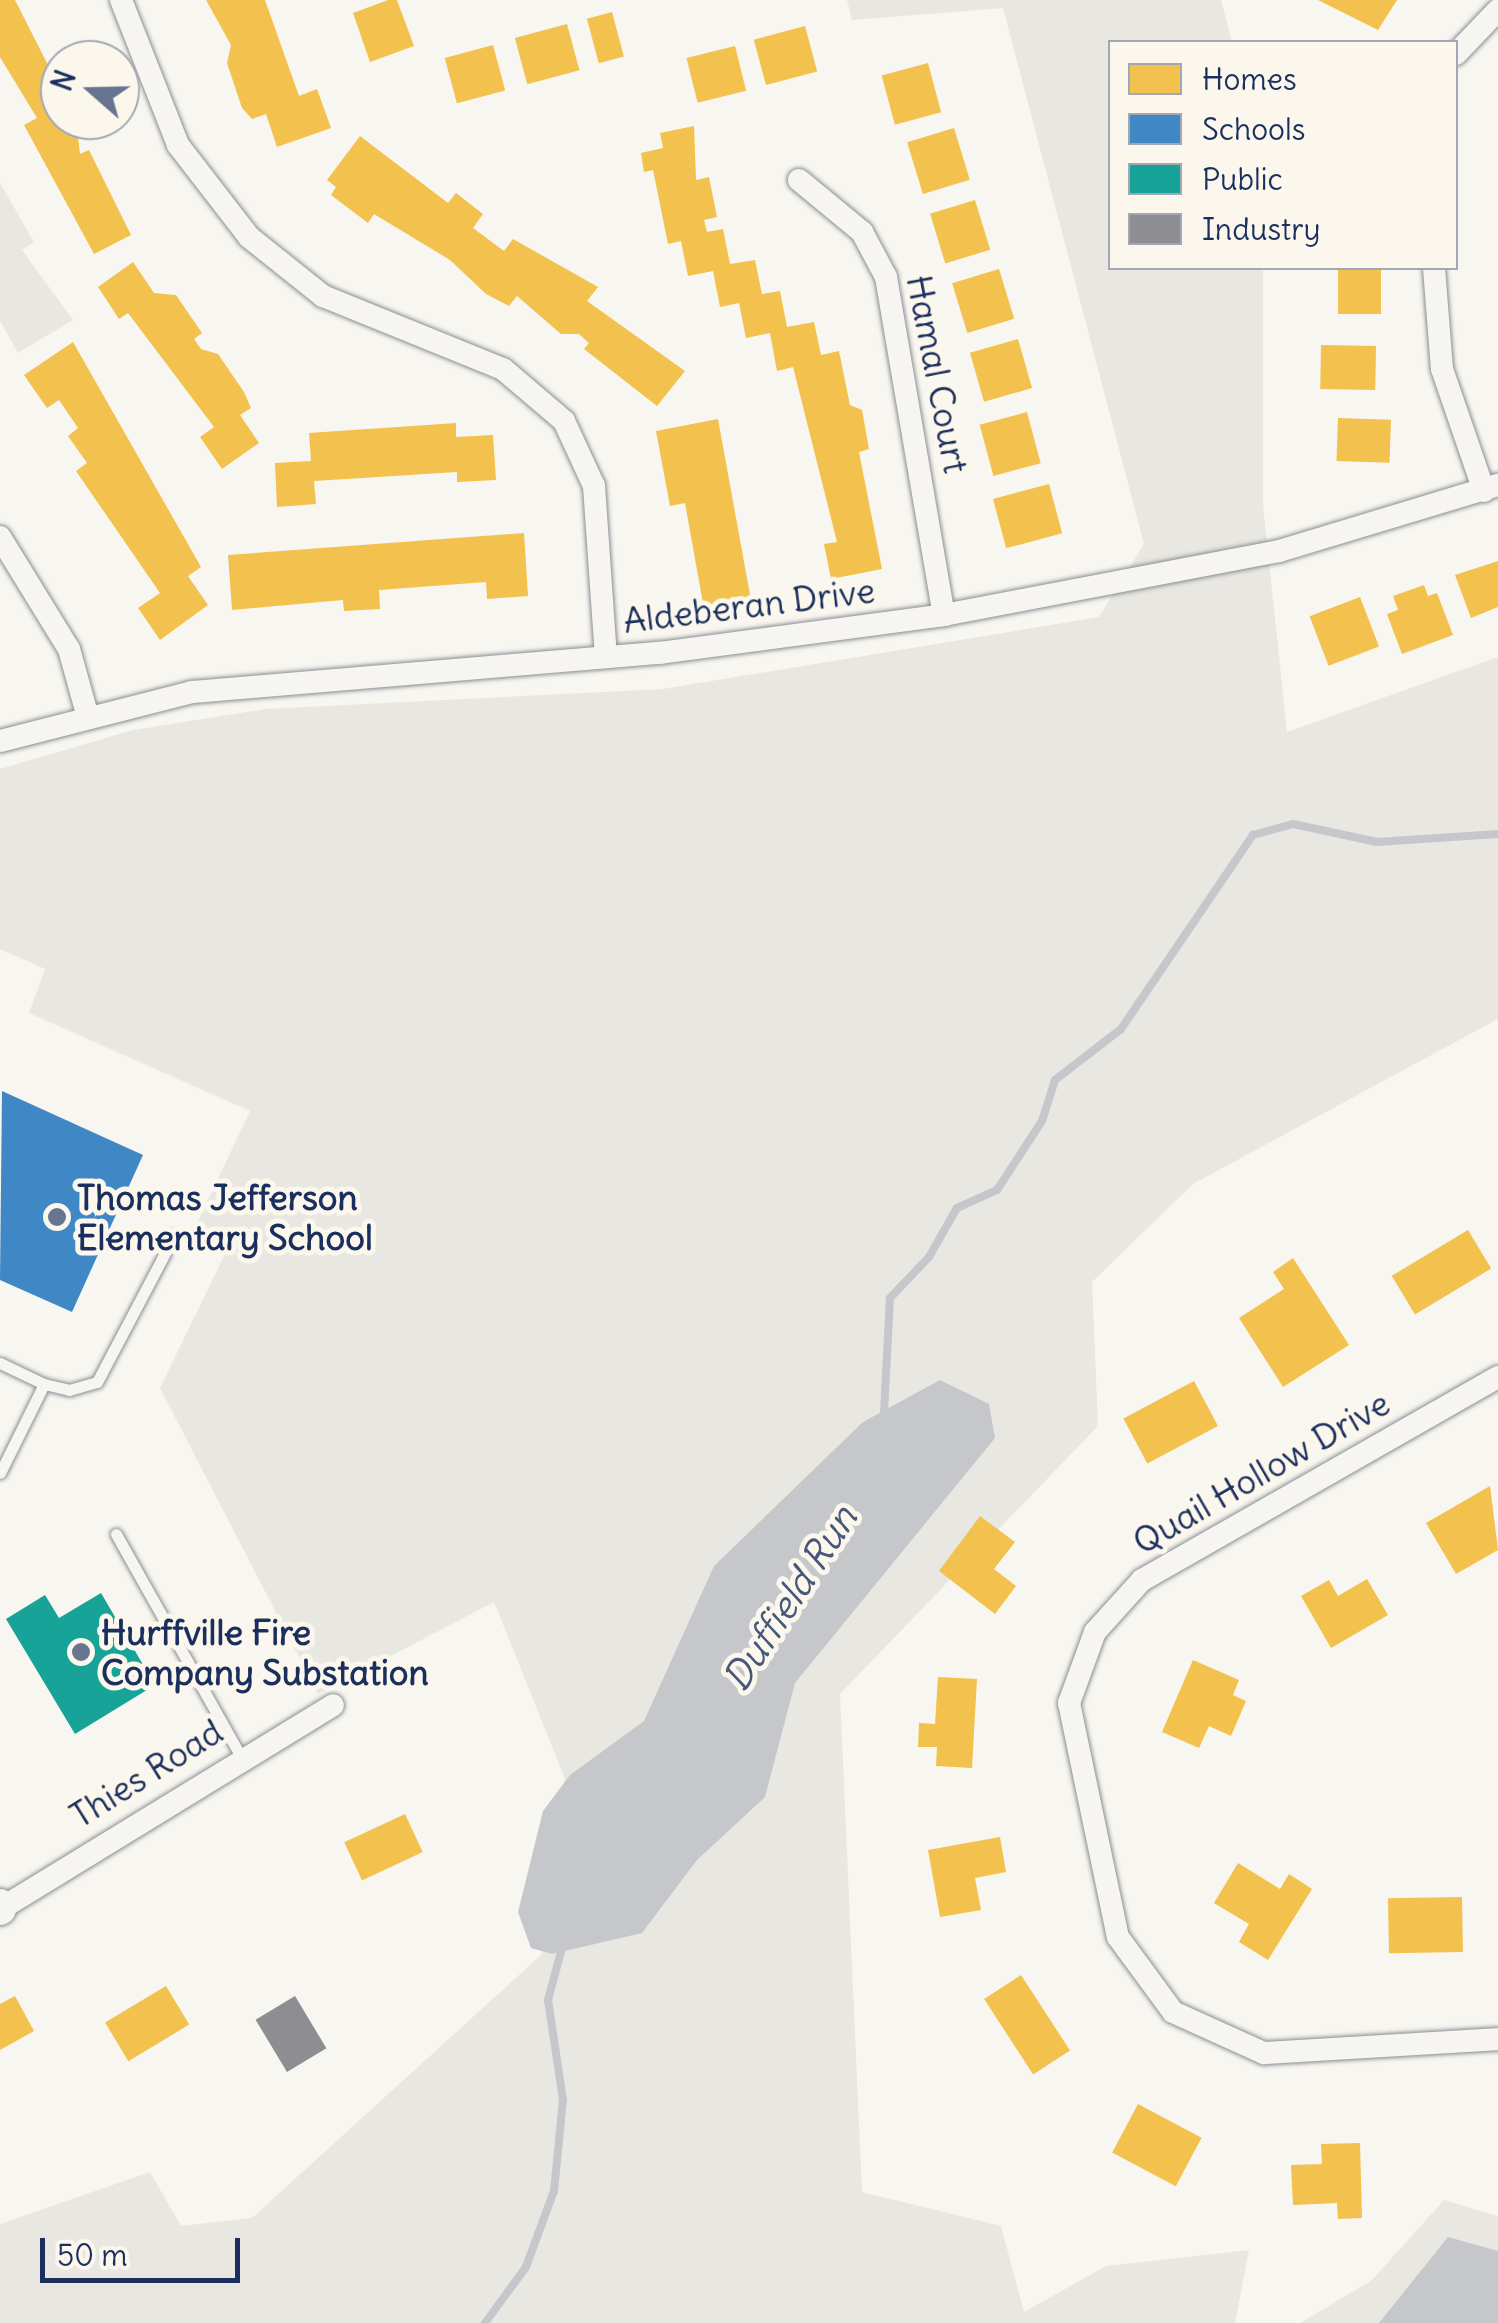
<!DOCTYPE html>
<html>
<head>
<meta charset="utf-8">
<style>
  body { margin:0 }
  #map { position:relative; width:1498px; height:2323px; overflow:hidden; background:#f8f6f0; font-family:Delius,sans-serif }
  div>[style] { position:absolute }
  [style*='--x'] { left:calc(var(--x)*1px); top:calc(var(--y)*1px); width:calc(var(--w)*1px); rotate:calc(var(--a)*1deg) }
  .green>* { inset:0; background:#e8e7e2 }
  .water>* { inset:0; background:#c5c7cb }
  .homes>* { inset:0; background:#f2c14e; transform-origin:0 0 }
  .schools>* { inset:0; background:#3f88c5 }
  .public>* { inset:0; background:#17a398 }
  .industry>* { inset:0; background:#8d8d92; transform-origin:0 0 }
  .stream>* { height:8px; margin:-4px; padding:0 4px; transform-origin:4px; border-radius:4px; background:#c5c7cb }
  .roads { filter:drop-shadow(0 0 2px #8b8e94) drop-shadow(0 0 2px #8b8e94) }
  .lane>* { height:11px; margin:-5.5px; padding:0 5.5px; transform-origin:5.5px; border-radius:5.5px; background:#f6f5f1 }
  .street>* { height:22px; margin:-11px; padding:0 11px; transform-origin:11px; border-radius:11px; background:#f6f5f1 }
  .secondary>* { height:32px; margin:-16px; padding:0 16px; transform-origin:16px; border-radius:16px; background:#f6f5f1 }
  .dots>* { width:28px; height:28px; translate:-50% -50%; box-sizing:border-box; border:5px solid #fbf7ec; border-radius:50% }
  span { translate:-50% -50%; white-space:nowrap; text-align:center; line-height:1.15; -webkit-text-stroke:10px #fbf7ec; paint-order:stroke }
  .street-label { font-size:35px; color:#1b2f5e }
  .poi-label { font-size:35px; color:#1b2f5e; font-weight:700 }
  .left { translate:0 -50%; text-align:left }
  .water-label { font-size:38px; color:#47577a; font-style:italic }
  .legend { position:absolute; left:1108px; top:40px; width:350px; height:230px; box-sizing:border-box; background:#fbf7ec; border:2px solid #a1a7b3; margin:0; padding:12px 18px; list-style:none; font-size:30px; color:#1b2f5e }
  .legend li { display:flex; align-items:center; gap:20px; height:50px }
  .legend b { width:50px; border:2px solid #a1a7b3 }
  .north { position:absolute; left:40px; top:40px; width:100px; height:100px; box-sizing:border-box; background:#fbf7ec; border:2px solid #a1a7b3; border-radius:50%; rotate:290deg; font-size:28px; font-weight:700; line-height:40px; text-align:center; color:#1b2f5e }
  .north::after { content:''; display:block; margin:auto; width:35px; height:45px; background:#687591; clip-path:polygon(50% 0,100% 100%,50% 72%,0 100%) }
  .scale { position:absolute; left:40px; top:2238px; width:200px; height:45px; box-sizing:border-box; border:5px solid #1b2f5e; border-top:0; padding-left:12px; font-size:30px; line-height:35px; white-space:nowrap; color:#1b2f5e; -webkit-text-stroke:8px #fbf7ec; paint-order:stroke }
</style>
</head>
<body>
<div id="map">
  <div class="green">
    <i style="clip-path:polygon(847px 0,1221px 0,1232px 42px,1110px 42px,1110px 268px,1263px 268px,1263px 505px,1287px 732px,1498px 657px,1498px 1019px,1193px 1184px,1092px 1282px,1098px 1426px,840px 1694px,862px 2192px,1001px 2226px,1024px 2312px,1106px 2266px,1249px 2250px,1235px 2323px,0 2323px,0 2224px,150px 2172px,181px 2226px,252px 2218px,542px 1954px,565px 1779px,494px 1602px,318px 1694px,160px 1388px,225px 1254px,195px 1227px,250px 1111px,29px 1013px,45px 969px,0 949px,0 769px,133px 730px,266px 709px,663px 689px,1099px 617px,1144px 544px,1003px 8px,852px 20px)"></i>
    <i style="clip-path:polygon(0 183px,34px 242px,22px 250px,73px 320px,18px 353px,0 321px)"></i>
    <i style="clip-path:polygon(1444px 2200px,1498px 2216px,1498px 2323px,1300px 2323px,1372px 2280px)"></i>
  </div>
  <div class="water">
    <i style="clip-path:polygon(940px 1380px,989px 1404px,995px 1438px,795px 1683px,765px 1797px,697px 1860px,642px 1933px,552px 1954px,531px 1948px,518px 1912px,543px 1811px,570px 1775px,644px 1721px,714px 1566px,863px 1422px)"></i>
    <i style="clip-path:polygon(1448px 2237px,1498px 2251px,1498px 2323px,1379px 2323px)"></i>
  </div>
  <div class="homes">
    <i style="clip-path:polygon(0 0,15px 0,50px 69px,59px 64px,60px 120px,76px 120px,80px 154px,89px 150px,131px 235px,94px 254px,24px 125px,37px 118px,0 57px)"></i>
    <i style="clip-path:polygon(206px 0,265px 0,299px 96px,317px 89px,331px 128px,277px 147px,266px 114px,252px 119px,242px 108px,227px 63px,231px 45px)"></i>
    <i style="clip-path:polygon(388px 0,397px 0,414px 46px,370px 62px,353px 13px)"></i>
    <i style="clip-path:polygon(1318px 0,1397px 0,1378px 30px)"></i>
    <i style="left:612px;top:12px;width:46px;height:26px;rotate:75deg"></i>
    <i style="left:567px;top:24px;width:48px;height:54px;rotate:75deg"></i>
    <i style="left:805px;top:26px;width:47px;height:53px;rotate:75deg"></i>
    <i style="left:493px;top:45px;width:47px;height:50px;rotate:75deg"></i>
    <i style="left:735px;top:46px;width:46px;height:50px;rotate:76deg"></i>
    <i style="left:928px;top:63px;width:51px;height:48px;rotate:75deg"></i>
    <i style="clip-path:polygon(694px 126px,696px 180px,709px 177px,717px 217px,704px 220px,707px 232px,723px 229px,730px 264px,755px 260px,762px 294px,780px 291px,787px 327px,814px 322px,821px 355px,839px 351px,850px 405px,862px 410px,869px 449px,859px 452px,882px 569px,831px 579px,824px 544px,837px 542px,793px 367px,777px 371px,770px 333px,746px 338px,739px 303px,720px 307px,713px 271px,688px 276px,681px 241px,668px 244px,653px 170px,644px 172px,641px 153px,663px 148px,660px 133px)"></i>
    <i style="left:954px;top:128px;width:54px;height:49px;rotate:73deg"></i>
    <i style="clip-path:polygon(360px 136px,448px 203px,456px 193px,483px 214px,473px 228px,504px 251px,513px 239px,598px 287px,587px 301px,685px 371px,657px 406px,584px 349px,589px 343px,579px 334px,561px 334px,517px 296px,509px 306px,486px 294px,450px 260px,374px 214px,368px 223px,331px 195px,336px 187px,327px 180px)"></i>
    <i style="left:975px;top:200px;width:52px;height:47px;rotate:73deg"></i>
    <i style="clip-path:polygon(133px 262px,154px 293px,176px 295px,202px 333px,194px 339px,201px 349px,218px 354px,244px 392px,251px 408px,240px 415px,259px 443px,222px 469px,200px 437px,214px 427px,128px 313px,119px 319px,98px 287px)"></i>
    <i style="left:999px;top:269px;width:52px;height:49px;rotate:73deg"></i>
    <i style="left:1338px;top:270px;width:43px;height:44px"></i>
    <i style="left:1018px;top:339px;width:51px;height:50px;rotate:74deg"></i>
    <i style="clip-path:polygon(73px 342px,201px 567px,188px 576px,208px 605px,160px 640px,138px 608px,160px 593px,76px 471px,87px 463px,68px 436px,78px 428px,59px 400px,47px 408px,24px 375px)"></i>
    <i style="left:1321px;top:345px;width:55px;height:44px;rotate:1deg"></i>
    <i style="left:1027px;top:412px;width:53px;height:49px;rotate:75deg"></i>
    <i style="left:1338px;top:418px;width:53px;height:43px;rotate:2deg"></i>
    <i style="clip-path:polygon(718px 419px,751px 600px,704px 609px,685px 503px,670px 506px,656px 431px)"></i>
    <i style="clip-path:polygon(456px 423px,456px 437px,493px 435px,496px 480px,457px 482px,457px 472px,314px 481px,316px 504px,277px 507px,275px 463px,311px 461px,309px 433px)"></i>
    <i style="left:1049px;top:484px;width:51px;height:58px;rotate:75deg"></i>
    <i style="clip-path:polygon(524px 533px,528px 596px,487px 599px,486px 582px,379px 590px,380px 609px,344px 611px,343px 600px,232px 610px,228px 555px)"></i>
    <i style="clip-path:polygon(1498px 561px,1498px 607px,1471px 618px,1455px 575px)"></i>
    <i style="clip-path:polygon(1424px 585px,1428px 596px,1437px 593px,1453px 635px,1402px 654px,1387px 614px,1398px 610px,1393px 596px)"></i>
    <i style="left:1360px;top:597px;width:53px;height:54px;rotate:69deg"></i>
    <i style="left:1468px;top:1230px;width:45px;height:89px;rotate:59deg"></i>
    <i style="clip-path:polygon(1293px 1258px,1349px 1345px,1283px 1387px,1239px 1318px,1284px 1289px,1273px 1272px)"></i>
    <i style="left:1194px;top:1381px;width:51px;height:80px;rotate:62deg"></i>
    <i style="clip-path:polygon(1490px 1486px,1498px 1550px,1456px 1574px,1426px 1523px)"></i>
    <i style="clip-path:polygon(980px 1516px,1015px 1542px,994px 1569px,1016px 1586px,995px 1614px,939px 1571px)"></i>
    <i style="clip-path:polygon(1367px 1579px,1388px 1615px,1331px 1648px,1301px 1596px,1329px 1580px,1338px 1596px)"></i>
    <i style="clip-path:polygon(1193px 1660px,1239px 1680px,1233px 1695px,1246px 1701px,1231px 1736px,1209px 1726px,1199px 1748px,1162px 1732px)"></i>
    <i style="clip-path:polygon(938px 1677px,977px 1679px,972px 1768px,936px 1766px,937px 1747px,918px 1747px,919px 1723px,935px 1724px)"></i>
    <i style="left:405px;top:1814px;width:42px;height:67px;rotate:65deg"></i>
    <i style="clip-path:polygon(1000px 1837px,1006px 1872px,975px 1878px,981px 1910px,940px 1917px,928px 1850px)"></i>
    <i style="clip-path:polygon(1238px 1863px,1280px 1889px,1289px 1874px,1312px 1889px,1268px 1960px,1239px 1942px,1249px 1924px,1214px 1903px)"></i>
    <i style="left:1462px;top:1897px;width:55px;height:74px;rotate:89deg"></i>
    <i style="left:1021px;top:1975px;width:90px;height:44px;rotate:57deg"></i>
    <i style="left:166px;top:1986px;width:45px;height:71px;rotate:59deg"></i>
    <i style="clip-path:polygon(15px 1996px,34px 2031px,0 2050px,0 2004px)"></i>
    <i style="left:1138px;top:2104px;width:72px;height:55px;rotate:28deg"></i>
    <i style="clip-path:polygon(1360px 2143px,1362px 2218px,1338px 2219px,1337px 2203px,1293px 2205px,1291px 2165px,1322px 2164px,1321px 2144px)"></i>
  </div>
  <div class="schools">
    <i style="clip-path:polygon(2px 1091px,143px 1155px,72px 1312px,0 1280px)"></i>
  </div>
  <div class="public">
    <i style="clip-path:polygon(101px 1593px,155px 1685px,75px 1734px,6px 1619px,45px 1595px,59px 1618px)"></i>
  </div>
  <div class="industry">
    <i style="left:295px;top:1996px;width:61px;height:46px;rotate:59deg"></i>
  </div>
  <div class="stream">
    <i style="--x:884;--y:1412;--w:114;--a:-87"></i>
    <i style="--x:890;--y:1298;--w:57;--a:-46.4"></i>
    <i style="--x:929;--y:1257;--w:56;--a:-60.3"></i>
    <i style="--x:957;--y:1208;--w:44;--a:-24.2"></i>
    <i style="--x:997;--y:1190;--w:82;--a:-56.9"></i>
    <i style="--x:1042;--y:1121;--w:43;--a:-72.4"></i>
    <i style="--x:1055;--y:1080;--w:83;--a:-37.7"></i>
    <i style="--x:1121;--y:1029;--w:235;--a:-55.8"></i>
    <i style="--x:1253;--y:835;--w:41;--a:-15.4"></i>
    <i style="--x:1293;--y:824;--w:86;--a:12.1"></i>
    <i style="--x:1377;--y:842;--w:121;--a:-3.8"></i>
    <i style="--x:485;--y:2323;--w:69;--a:-53.8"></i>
    <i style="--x:526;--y:2267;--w:81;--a:-69.8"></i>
    <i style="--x:554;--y:2191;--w:91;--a:-84.4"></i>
    <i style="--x:563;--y:2100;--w:101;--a:-98.5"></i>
    <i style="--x:548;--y:2000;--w:58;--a:-75"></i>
  </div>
  <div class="roads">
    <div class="lane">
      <i style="--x:0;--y:1363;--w:49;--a:25.5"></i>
      <i style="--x:44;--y:1384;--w:99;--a:116.3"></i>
      <i style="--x:44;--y:1384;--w:26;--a:13"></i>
      <i style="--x:69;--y:1390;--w:29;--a:-16"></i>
      <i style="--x:97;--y:1382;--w:165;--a:-62.2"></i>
      <i style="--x:116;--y:1534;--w:259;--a:60.7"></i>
    </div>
    <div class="street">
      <i style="--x:121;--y:0;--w:156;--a:68.5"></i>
      <i style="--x:178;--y:145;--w:116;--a:52.3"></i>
      <i style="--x:249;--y:237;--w:95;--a:38.6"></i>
      <i style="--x:323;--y:296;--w:194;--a:22.1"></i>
      <i style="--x:503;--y:369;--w:80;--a:40.4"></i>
      <i style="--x:564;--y:421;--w:72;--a:65.2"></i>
      <i style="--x:594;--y:486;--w:171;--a:86"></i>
      <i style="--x:1456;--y:54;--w:61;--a:-46.3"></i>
      <i style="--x:799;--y:180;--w:82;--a:39.5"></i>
      <i style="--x:862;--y:232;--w:51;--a:61.9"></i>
      <i style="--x:886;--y:277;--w:343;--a:80.3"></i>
      <i style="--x:1434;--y:268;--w:101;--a:85.5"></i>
      <i style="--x:1442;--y:369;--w:129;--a:71"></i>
      <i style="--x:0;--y:537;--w:132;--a:58.4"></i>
      <i style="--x:69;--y:649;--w:67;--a:74.5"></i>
      <i style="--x:0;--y:741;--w:198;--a:-14.3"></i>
      <i style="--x:192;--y:692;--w:470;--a:-4.8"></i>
      <i style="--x:660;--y:653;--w:287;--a:-7.6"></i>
      <i style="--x:944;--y:615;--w:341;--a:-10.8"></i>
      <i style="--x:1279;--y:551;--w:229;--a:-16.8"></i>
      <i style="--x:1498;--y:1377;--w:410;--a:150.3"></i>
      <i style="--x:1142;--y:1580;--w:70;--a:132.1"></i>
      <i style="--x:1095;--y:1632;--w:76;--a:110.1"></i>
      <i style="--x:1069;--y:1703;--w:239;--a:78.2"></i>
      <i style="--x:1118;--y:1937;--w:93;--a:53.7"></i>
      <i style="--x:1173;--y:2012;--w:100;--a:24.3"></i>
      <i style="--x:1264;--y:2053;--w:234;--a:-3.4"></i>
      <i style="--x:2;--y:1908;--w:388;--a:-31.5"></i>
    </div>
    <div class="secondary">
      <i style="--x:0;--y:1905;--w:4;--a:90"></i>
    </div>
  </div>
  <div class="dots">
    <i style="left:57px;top:1217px;background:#687591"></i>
    <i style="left:81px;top:1652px;background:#687591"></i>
  </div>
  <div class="street-label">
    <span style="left:938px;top:374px;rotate:79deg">Hamal Court</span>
    <span style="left:749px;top:605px;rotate:-7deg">Aldeberan Drive</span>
    <span style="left:1261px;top:1472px;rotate:-30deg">Quail Hollow Drive</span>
    <span style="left:146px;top:1773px;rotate:-32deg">Thies Road</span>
  </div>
  <div class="poi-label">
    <span class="left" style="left:77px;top:1217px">Thomas Jefferson<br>Elementary School</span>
    <span class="left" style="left:101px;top:1652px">Hurffville Fire<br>Company Substation</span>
  </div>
  <div class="water-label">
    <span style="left:790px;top:1598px;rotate:-57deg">Duffield Run</span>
  </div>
  <ul class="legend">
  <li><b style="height:28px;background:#f2c14e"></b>Homes</li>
  <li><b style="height:28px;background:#3f88c5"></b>Schools</li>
  <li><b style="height:28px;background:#17a398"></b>Public</li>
  <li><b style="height:28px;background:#8d8d92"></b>Industry</li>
  </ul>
  <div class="north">N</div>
  <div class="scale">50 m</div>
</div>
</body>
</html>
